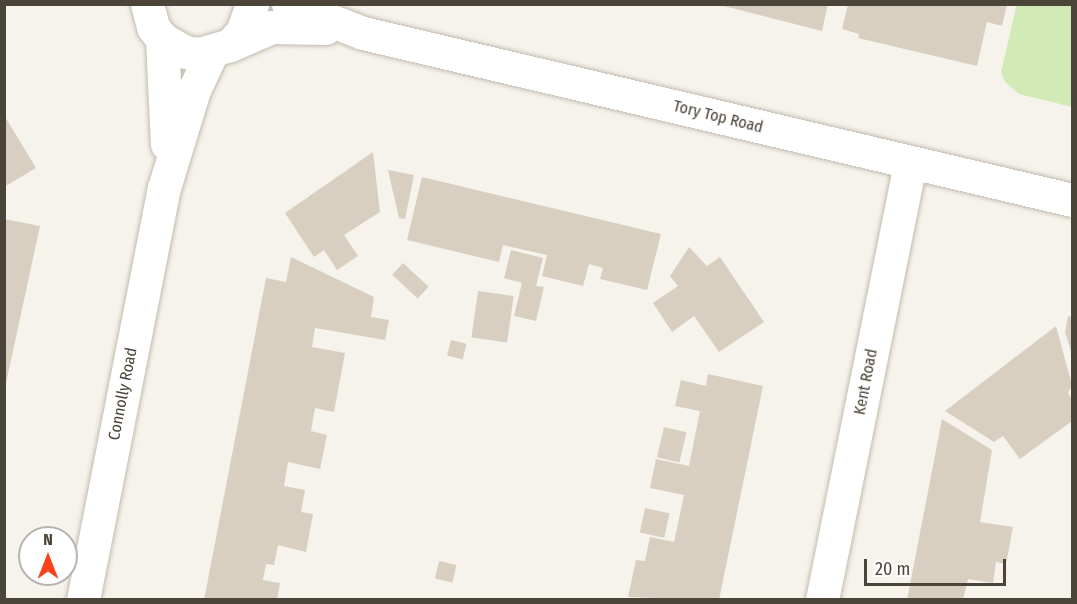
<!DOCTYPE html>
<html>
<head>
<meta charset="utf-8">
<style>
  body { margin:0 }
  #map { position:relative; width:1077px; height:604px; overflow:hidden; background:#f6f3ec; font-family:"Fira Sans Condensed",sans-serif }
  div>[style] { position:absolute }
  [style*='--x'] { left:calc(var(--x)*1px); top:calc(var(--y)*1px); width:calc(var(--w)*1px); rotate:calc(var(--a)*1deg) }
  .green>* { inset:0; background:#d2eab5 }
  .building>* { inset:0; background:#d8cfc1; transform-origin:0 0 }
  .roads { filter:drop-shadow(0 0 2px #c2bbae) drop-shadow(0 0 2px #c2bbae) }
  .minor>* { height:33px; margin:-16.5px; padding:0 16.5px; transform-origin:16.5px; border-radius:16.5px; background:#fff }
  span { translate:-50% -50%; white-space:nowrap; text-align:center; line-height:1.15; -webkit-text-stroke:4.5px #fff; paint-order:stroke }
  .street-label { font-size:16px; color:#4b4439 }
  .frame { position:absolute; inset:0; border:6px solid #4b4439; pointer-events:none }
  .north { position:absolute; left:18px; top:526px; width:60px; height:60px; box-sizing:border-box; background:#fff; border:2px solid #b7b4b0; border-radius:50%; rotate:0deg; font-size:16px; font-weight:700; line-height:24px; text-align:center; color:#4b4439 }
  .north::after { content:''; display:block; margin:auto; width:21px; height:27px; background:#fc3f1d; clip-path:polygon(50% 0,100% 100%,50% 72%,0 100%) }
  .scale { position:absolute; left:864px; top:559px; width:142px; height:27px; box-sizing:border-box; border:3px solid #4b4439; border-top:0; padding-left:8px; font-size:18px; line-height:21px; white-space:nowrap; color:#4b4439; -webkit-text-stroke:4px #fff; paint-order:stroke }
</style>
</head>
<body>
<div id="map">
  <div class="green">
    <i style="clip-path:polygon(1017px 4px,1072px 5px,1072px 107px,1019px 94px,1005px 82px,1001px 72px)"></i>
  </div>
  <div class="building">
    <i style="clip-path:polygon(716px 4px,828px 4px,822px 31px)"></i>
    <i style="clip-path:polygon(848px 5px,1007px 5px,1002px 26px,987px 22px,977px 66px,858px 38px,859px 34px,842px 29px)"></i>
    <i style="clip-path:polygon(4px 115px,36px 168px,4px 187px)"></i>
    <i style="clip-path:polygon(373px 152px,380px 212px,344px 235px,358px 256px,337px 270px,324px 250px,314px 257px,285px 213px)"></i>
    <i style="clip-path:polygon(388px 170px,414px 175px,405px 219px,399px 218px)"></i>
    <i style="clip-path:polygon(422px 177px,661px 234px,647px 290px,600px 279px,603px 268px,589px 264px,583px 286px,542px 276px,547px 255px,503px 245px,499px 262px,407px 240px)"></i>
    <i style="clip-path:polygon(4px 219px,40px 226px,5px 388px,4px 388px)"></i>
    <i style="clip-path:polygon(689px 247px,707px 266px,720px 257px,764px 322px,719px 352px,694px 316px,672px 332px,653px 303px,678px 286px,670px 276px)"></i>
    <i style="clip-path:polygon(511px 250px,543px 258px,536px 286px,544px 287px,536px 321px,514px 316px,522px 283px,504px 278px)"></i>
    <i style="clip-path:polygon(291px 257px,374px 297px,371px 317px,389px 320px,385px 340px,315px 328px,312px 347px,345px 353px,334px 412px,315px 408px,311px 431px,327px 435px,320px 469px,288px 462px,284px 486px,305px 490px,301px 512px,313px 514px,306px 552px,278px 545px,274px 565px,266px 564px,263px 580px,280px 583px,277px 600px,204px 600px,266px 278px,286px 282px)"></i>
    <i style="left:403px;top:263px;width:35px;height:16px;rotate:43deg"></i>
    <i style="left:478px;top:291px;width:36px;height:47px;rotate:8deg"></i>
    <i style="clip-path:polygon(1068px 316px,1072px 317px,1072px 355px,1065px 332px)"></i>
    <i style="clip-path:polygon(1056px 326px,1072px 385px,1068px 393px,1072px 400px,1072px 421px,1020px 459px,1003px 436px,994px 442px,945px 411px)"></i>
    <i style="left:451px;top:340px;width:16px;height:16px;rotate:14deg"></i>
    <i style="clip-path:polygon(708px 374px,763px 386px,719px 600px,628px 597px,636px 560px,645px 561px,650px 537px,674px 542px,684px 495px,650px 488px,656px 459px,689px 466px,700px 411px,675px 406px,681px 380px,706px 386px)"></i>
    <i style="clip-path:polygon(942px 419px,992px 450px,980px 522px,1013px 527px,1006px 564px,996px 562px,993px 583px,968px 579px,963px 600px,907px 600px)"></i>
    <i style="left:664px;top:427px;width:23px;height:31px;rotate:13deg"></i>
    <i style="left:645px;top:508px;width:25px;height:25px;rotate:12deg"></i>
    <i style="left:439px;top:561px;width:18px;height:18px;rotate:13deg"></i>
  </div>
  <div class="roads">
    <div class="minor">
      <i style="--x:147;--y:4;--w:24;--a:75"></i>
      <i style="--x:153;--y:27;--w:15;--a:53"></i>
      <i style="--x:162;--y:39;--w:26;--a:29"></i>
      <i style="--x:185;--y:52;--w:14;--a:8"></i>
      <i style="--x:199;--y:54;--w:32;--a:-16"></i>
      <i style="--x:230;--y:45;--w:18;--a:-47"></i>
      <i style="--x:242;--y:32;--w:30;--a:-70"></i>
      <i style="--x:288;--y:4;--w:80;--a:21.1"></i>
      <i style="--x:363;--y:33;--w:728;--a:13.25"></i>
      <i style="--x:162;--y:39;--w:105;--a:87.3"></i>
      <i style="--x:230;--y:45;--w:46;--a:-23.2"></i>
      <i style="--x:272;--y:27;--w:53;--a:1.1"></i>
      <i style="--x:83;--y:600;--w:420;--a:-78.9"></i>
      <i style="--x:164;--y:188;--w:102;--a:-73"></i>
      <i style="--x:194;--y:90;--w:42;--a:-64.7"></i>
      <i style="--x:822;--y:600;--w:444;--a:-78.6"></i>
    </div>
  </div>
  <div class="street-label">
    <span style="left:718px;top:117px;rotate:14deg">Tory Top Road</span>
    <span style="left:866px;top:382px;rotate:-79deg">Kent Road</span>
    <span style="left:123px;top:394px;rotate:-79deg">Connolly Road</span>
  </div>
  <div class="frame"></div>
  <div class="north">N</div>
  <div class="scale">20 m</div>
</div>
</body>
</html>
